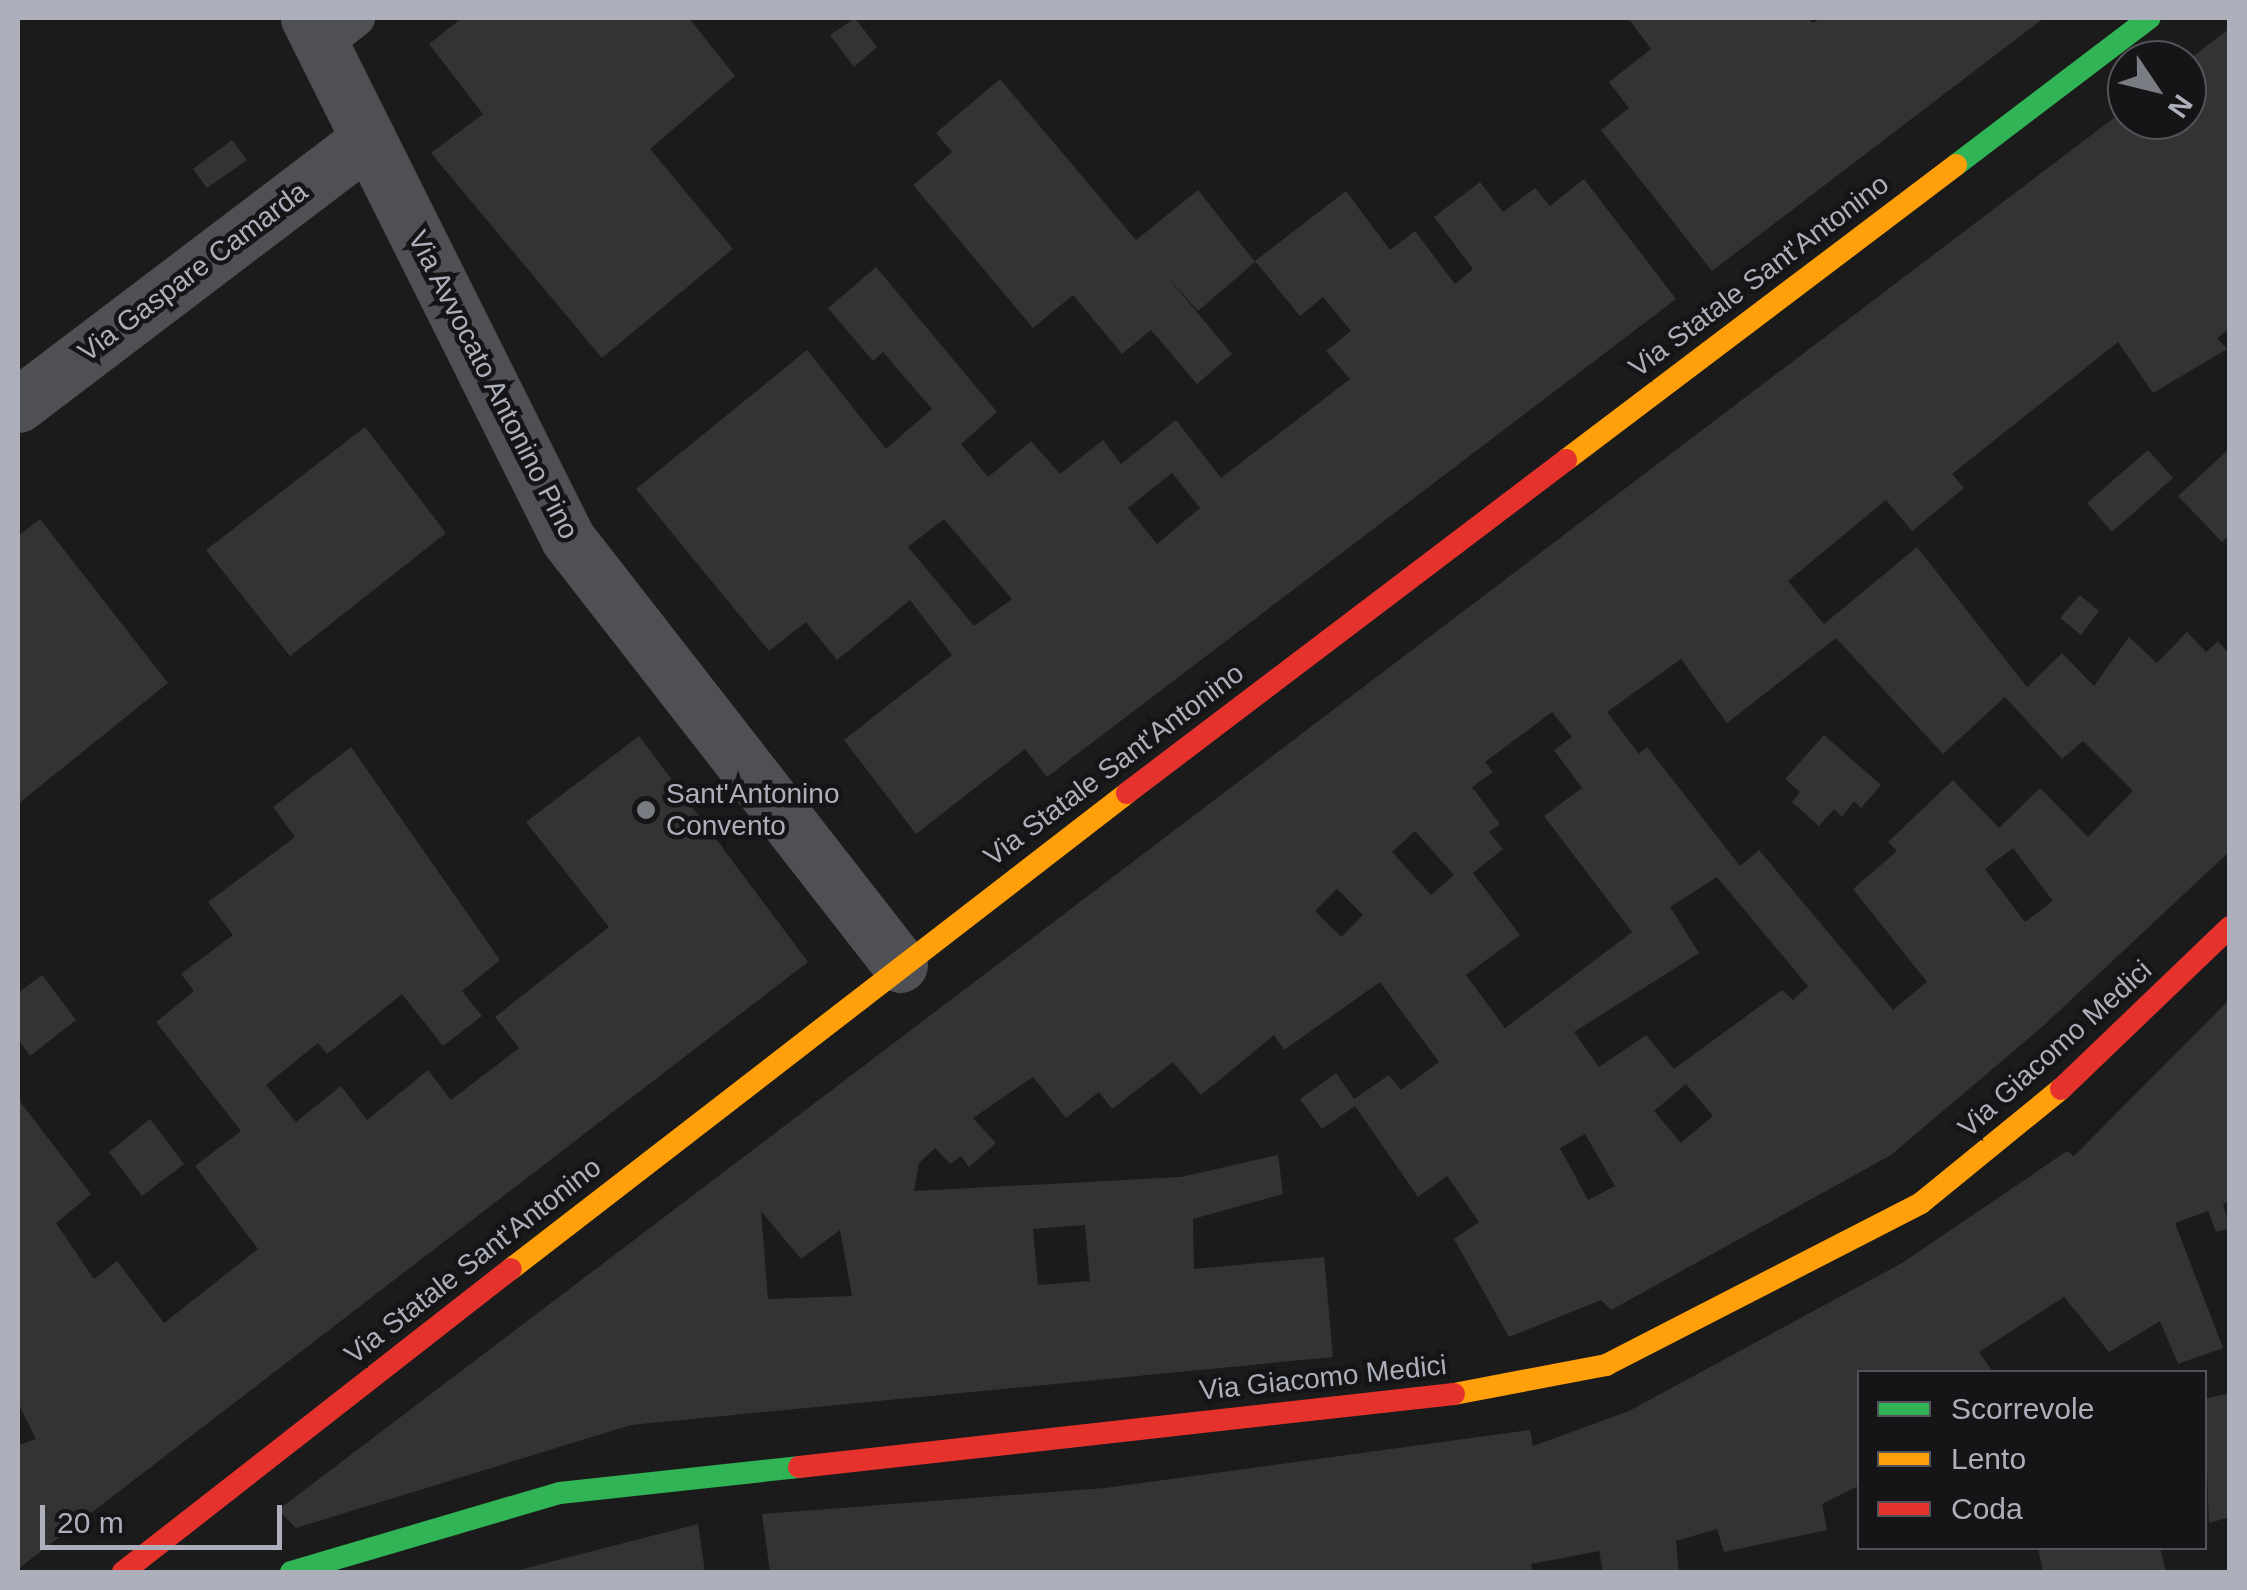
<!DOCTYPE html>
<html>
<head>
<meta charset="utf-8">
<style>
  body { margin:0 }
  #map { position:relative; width:2247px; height:1590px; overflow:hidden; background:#1b1b1b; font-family:Arial,sans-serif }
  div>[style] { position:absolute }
  .building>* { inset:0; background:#333334 }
  .lane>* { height:35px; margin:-17.5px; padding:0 17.5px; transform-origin:17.5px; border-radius:17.5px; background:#4f5054 }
  .street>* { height:55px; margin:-27.5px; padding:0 27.5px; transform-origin:27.5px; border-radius:27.5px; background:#4f5054 }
  .fast>* { height:22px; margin:-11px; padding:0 11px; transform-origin:11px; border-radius:11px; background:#30b455 }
  .slow>* { height:22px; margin:-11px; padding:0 11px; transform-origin:11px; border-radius:11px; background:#ff9f0a }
  .jam>* { height:22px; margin:-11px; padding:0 11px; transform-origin:11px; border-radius:11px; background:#e5322d }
  .dots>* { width:28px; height:28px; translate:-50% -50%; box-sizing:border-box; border:5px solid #151517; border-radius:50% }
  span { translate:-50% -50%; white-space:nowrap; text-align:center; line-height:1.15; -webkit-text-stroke:9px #151517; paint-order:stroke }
  .street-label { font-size:28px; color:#adb0bb }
  .poi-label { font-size:28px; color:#adb0bb }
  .left { translate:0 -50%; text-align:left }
  .frame { position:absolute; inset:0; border:20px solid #adb0bb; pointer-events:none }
  .legend { position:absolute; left:1857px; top:1370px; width:350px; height:180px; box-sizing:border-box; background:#151517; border:2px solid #525359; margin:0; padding:12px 18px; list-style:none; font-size:30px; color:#adb0bb }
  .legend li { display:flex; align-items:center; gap:20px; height:50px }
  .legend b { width:50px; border:2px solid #525359 }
  .north { position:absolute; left:2107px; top:40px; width:100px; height:100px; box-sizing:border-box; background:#151517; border:2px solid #525359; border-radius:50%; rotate:125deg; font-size:28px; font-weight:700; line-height:40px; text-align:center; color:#adb0bb }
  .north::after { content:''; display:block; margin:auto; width:35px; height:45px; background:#7a7c83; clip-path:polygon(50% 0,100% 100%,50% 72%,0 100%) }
  .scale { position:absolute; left:40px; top:1505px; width:242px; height:45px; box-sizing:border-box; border:5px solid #adb0bb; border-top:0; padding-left:12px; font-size:30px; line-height:35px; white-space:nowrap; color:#adb0bb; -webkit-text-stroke:8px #151517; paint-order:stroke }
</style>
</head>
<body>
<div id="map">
  <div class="building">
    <i style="clip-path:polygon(462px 18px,689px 18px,735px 76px,650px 149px,733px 249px,602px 358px,431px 153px,483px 114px,429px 44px)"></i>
    <i style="clip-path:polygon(855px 18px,877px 47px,854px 67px,830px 35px)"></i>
    <i style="clip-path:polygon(1628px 18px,1808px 18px,1813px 23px,1820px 18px,2044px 18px,1712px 271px,1601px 130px,1629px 108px,1609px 82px,1651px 49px)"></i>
    <i style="clip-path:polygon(evenodd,2230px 28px,2230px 328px,2217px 338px,2227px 349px,2153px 393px,2118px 342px,1952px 474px,1964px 488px,1912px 531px,1886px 500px,1788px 581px,1824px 624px,1917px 547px,2027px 687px,2062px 653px,2094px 686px,2129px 637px,2157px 663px,2187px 632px,2206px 652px,2218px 641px,2230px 655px,2230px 851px,2043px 1026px,1891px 1155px,1611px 1310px,1601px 1300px,1509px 1337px,1454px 1239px,1479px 1222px,1447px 1176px,1418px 1197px,1355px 1106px,1322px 1129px,1300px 1099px,1336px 1073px,1354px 1099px,1389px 1075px,1401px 1090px,1439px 1062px,1380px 982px,1284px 1050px,1274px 1035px,1201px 1095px,1173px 1062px,1112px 1109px,1099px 1092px,1066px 1118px,1033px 1077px,973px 1118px,996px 1143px,969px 1167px,961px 1156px,950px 1164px,935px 1148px,919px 1163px,914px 1191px,1181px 1177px,1278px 1155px,1283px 1194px,1193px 1219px,1194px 1269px,1324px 1257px,1333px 1357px,631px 1425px,296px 1528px,278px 1510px,2127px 108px,2127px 120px,2187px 120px,2187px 61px,2230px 28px,1836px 638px,1943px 754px,2005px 697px,2062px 759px,2083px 741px,2133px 791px,2088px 837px,2040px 788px,1999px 828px,1953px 780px,1888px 842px,1897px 851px,1853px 889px,1927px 982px,1893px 1010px,1759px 850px,1740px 866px,1647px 747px,1639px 754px,1607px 712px,1681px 659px,1727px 723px,1836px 638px,2230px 28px,1552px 712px,1572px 737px,1554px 750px,1582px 788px,1544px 816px,1632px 932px,1505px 1028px,1466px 975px,1520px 935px,1473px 873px,1503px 849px,1489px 832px,1500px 824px,1472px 787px,1493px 772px,1485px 762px,1552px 712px,2230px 28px,1415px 831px,1454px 875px,1431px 895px,1392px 852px,1415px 831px,2230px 28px,2013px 848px,2053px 901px,2025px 922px,1985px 869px,2013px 848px,2230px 28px,1717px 877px,1808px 986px,1793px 1000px,1782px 990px,1674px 1069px,1646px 1035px,1599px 1067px,1574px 1032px,1699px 953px,1670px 907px,1717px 877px,2230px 28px,1337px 889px,1363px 915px,1341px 937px,1315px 911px,1337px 889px,2230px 28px,1686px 1084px,1713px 1116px,1681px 1143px,1654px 1111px,1686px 1084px,2230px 28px,1585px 1134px,1615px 1186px,1588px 1200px,1560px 1148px,1585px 1134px,2230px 28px,761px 1211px,801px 1259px,840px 1230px,852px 1296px,768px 1299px,761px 1211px,2230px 28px,1085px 1225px,1090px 1281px,1038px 1285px,1033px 1229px,1085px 1225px)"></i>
    <i style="clip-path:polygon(1000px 79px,1136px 240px,1198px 190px,1255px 262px,1198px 311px,1164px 273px,1232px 354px,1197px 384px,1151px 330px,1122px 354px,1073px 295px,1033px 328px,913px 185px,952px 152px,936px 133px)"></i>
    <i style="clip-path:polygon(232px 140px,247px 160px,207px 188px,193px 169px)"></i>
    <i style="clip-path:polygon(evenodd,1584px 179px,1676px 299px,1047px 777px,1025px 749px,916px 834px,844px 740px,952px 655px,910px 600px,837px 660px,806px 622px,769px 651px,636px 489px,807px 350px,886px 449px,932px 409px,883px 352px,873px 361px,828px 308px,876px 267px,997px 412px,961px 444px,988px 477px,1031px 441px,1060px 474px,1103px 440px,1121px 464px,1176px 420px,1221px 478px,1350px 379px,1326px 351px,1351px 331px,1323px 297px,1300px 316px,1255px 261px,1346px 191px,1390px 250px,1415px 231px,1455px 284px,1473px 269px,1434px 217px,1480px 182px,1503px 212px,1535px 188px,1550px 206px,1584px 179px,1172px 473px,1200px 508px,1157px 544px,1128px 508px,1172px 473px,1584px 179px,944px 519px,1012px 599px,974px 626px,908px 547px,944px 519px)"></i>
    <i style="clip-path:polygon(365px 427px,446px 533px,290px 656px,206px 550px)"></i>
    <i style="clip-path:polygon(2230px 448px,2230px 535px,2222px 542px,2178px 496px)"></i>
    <i style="clip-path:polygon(2148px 450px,2173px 478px,2112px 532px,2087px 503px)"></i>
    <i style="clip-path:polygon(40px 519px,168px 683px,18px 804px,18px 536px)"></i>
    <i style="clip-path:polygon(2080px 595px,2099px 611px,2081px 635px,2060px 618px)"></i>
    <i style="clip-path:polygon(1824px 735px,1881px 785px,1861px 808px,1854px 801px,1842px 817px,1834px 809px,1819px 826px,1792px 802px,1800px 792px,1785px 779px)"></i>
    <i style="clip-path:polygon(639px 736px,808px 962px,18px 1569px,18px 1445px,36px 1439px,18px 1403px,18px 1099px,91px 1194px,56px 1223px,94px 1279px,117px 1261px,164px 1323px,258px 1249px,195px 1166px,241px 1131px,156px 1022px,194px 991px,181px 974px,233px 935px,208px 902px,295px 837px,273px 807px,351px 747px,500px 960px,462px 991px,482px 1016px,443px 1046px,402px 994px,327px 1054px,318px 1043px,266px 1085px,296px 1122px,341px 1086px,367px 1120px,428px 1070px,451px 1100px,519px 1048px,495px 1017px,609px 927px,526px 822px)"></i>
    <i style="clip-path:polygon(42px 975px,76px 1020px,30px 1056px,18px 1039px,18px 993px)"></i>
    <i style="clip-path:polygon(2230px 999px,2230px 1201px,2223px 1204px,2230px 1228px,2216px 1232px,2208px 1211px,2175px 1223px,2223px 1348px,2178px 1364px,2160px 1321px,2109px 1352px,2064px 1297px,1979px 1352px,1993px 1372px,1860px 1372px,1860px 1485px,1822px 1504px,1827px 1530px,1724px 1552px,1717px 1529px,1676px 1541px,1679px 1572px,1603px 1572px,1599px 1551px,1531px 1564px,1533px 1572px,770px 1572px,762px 1514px,1105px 1488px,1530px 1430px,1533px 1446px,1629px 1411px,1902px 1263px,2067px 1151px,2074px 1156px)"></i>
    <i style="clip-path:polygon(150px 1119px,184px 1164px,142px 1196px,109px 1152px)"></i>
    <i style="clip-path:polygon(2230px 1393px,2230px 1517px,2209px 1523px,2204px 1399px)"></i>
    <i style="clip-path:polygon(698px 1524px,705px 1572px,515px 1572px,515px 1571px)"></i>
    <i style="clip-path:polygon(2038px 1548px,2160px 1548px,2166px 1572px,2043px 1572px)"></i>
  </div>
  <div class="lane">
    <i style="left:322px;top:46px;width:45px;rotate:-38.7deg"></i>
  </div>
  <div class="street">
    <i style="left:308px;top:18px;width:582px;rotate:63.48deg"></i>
    <i style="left:568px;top:539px;width:540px;rotate:52.07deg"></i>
    <i style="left:18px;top:405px;width:440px;rotate:-37.2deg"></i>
  </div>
  <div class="fast">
    <i style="left:1956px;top:165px;width:243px;rotate:-37.2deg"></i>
    <i style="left:291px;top:1572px;width:280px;rotate:-16.4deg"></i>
    <i style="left:560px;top:1493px;width:240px;rotate:-6.2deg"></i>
  </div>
  <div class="slow">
    <i style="left:1566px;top:460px;width:489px;rotate:-37.1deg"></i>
    <i style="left:511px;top:1269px;width:778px;rotate:-37.69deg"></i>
    <i style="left:1454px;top:1394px;width:155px;rotate:-10.8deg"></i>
    <i style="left:1606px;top:1365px;width:354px;rotate:-27.2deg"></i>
    <i style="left:1921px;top:1203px;width:181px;rotate:-39.2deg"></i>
  </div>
  <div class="jam">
    <i style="left:1127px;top:793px;width:551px;rotate:-37.18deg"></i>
    <i style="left:2061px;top:1089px;width:234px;rotate:-43.8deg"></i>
    <i style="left:799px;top:1467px;width:659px;rotate:-6.36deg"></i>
    <i style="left:123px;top:1572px;width:492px;rotate:-38deg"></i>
  </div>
  <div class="dots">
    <i style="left:646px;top:810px;background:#7a7c83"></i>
  </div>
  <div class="street-label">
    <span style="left:193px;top:272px;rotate:-37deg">Via Gaspare Camarda</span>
    <span style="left:1759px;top:276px;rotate:-37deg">Via Statale Sant'Antonino</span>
    <span style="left:493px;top:385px;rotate:63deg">Via Avvocato Antonino Pino</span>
    <span style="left:1114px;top:765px;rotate:-37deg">Via Statale Sant'Antonino</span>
    <span style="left:2055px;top:1049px;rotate:-42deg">Via Giacomo Medici</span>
    <span style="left:473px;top:1261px;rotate:-38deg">Via Statale Sant'Antonino</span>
    <span style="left:1323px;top:1378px;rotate:-6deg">Via Giacomo Medici</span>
  </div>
  <div class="poi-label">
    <span class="left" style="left:666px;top:810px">Sant'Antonino<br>Convento</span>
  </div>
  <div class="frame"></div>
  <ul class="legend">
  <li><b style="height:12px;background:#30b455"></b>Scorrevole</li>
  <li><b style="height:12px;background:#ff9f0a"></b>Lento</li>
  <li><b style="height:12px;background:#e5322d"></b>Coda</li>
  </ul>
  <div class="north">N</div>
  <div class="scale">20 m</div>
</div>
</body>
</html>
